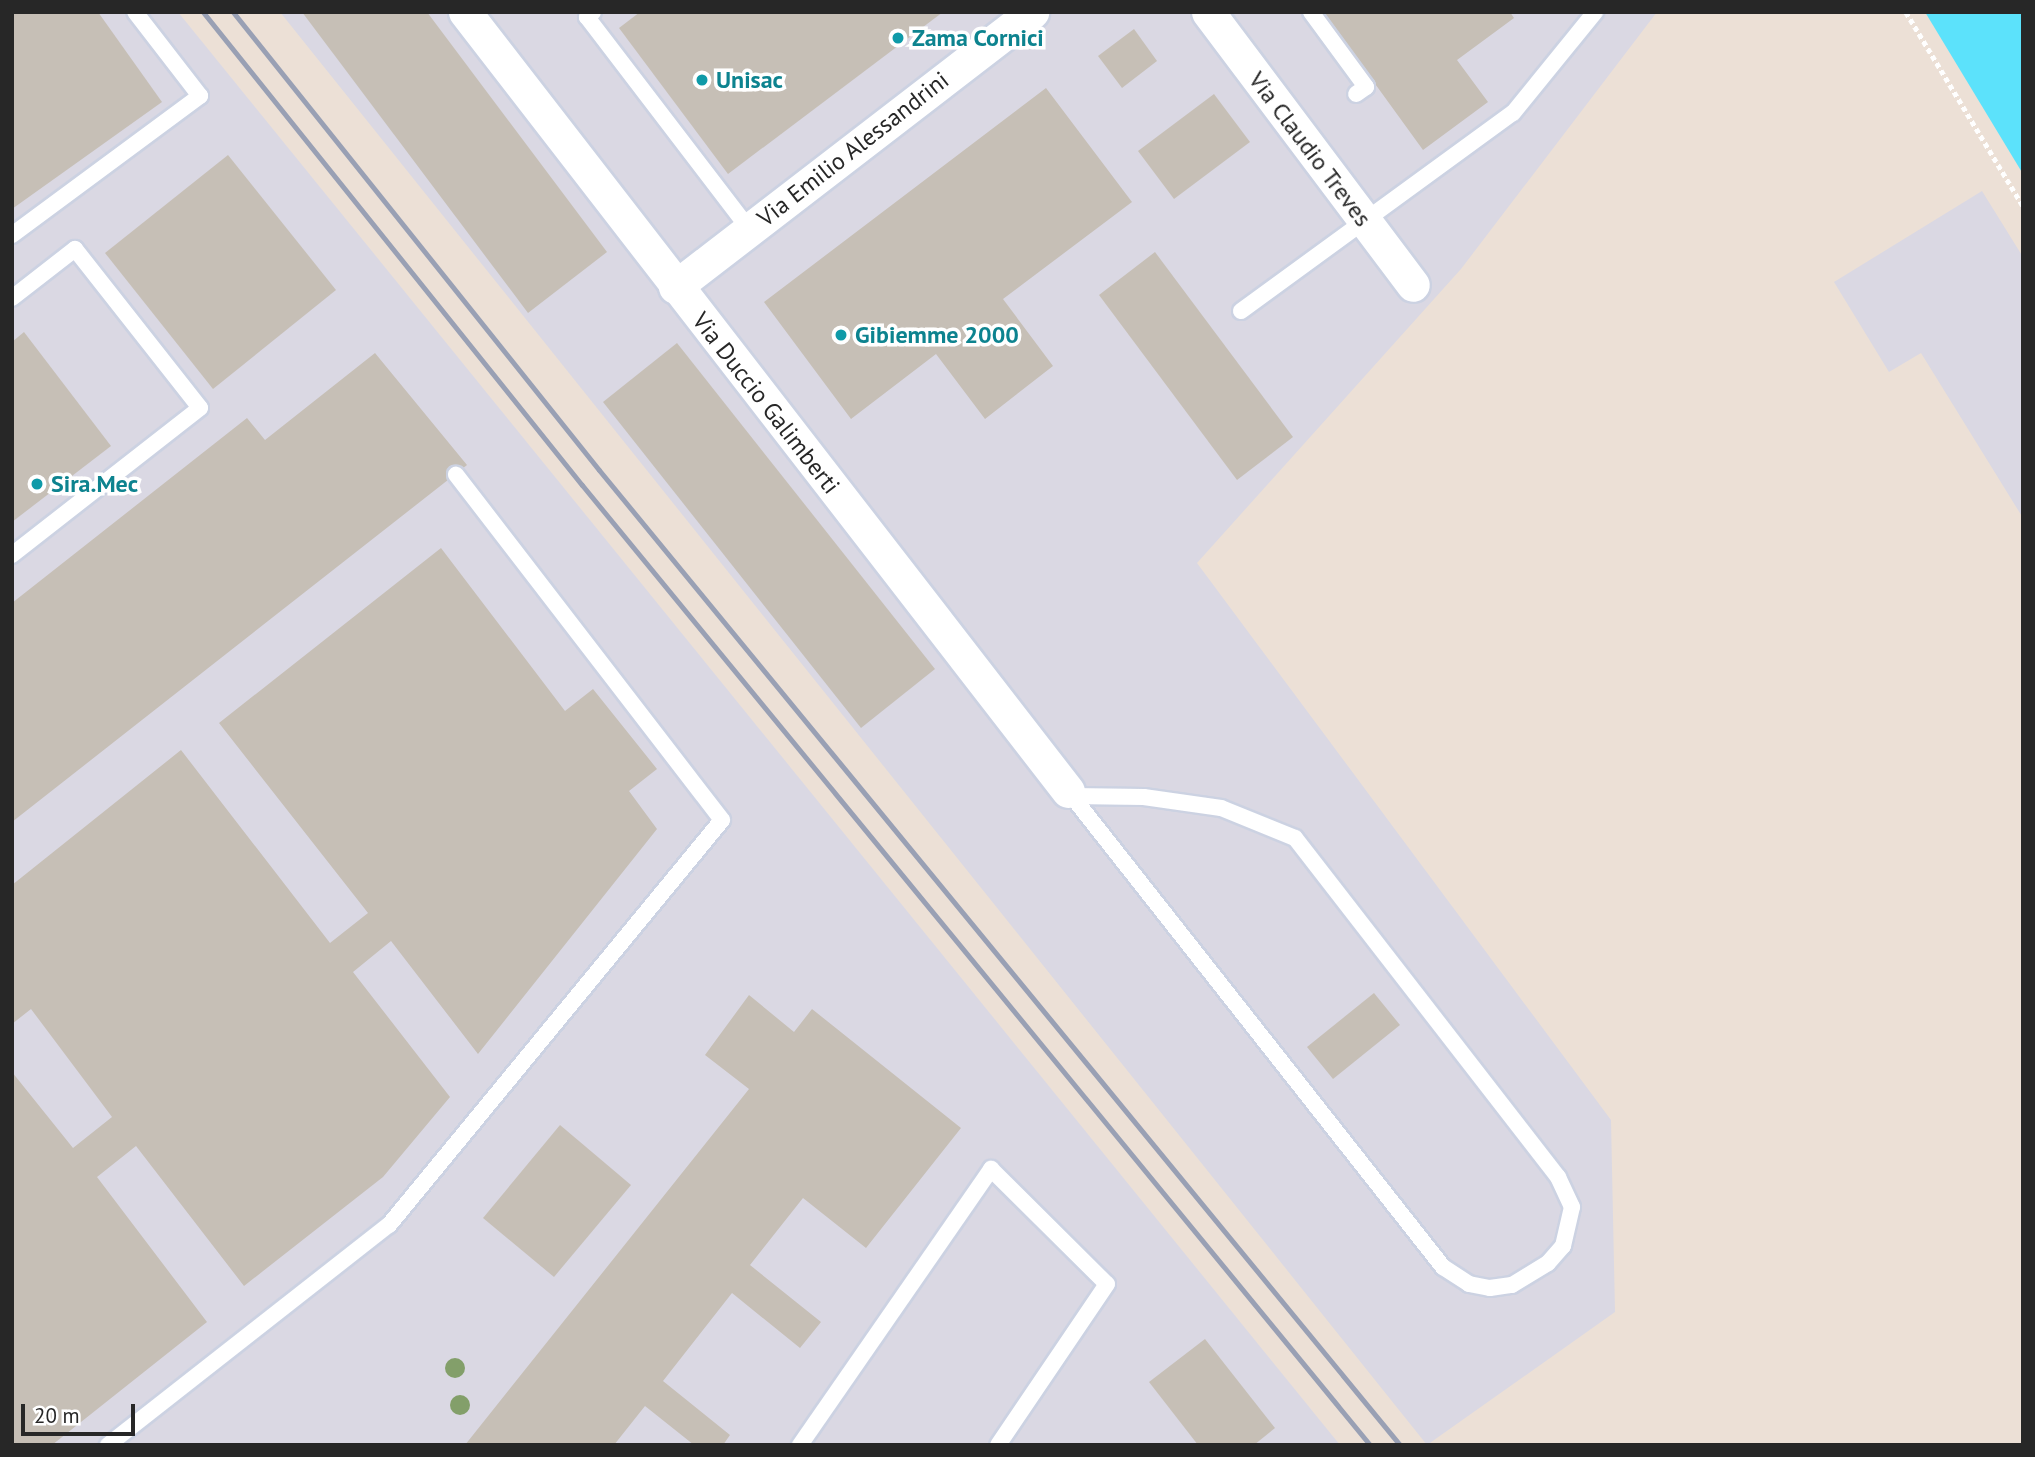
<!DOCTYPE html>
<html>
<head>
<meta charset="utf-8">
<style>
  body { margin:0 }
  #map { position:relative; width:2035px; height:1457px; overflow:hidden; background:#ece0d6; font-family:"PT Sans",sans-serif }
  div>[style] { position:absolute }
  .industrial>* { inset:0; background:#dad8e3 }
  .water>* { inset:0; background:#5ce2fb }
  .building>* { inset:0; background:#c6bfb6 }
  .path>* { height:4.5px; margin-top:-2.25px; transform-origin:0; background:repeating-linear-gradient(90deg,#fff 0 5px,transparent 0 8.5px) }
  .roads { filter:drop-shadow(2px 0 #ccd2e2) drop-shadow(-2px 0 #ccd2e2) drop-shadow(0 2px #ccd2e2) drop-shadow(0 -2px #ccd2e2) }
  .lane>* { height:16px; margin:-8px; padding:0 8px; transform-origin:8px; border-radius:8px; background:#fff }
  .street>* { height:33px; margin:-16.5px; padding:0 16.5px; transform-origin:16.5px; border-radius:16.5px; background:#fff }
  .rail>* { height:5px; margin:-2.5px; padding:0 2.5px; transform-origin:2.5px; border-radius:2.5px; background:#99a0b4 }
  .trees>* { width:20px; height:20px; margin:-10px; border-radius:50%; background:#839f6a }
  .dots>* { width:19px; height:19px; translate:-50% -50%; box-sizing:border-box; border:4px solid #fff; border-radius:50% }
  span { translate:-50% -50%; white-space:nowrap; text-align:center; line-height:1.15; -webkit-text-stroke:7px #fff; paint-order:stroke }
  .culture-label { font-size:24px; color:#0d838f; font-weight:700 }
  .left { translate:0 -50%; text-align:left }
  .street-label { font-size:24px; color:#272727 }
  .frame { position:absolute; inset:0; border:14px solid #272727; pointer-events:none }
  .scale { position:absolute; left:21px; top:1404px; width:114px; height:32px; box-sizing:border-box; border:4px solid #272727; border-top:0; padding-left:9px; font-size:21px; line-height:24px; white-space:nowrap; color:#272727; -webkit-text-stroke:5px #fff; paint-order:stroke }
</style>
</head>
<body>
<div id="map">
  <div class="industrial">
    <i style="clip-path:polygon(12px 12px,178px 12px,1340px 1445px,12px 1445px)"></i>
    <i style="clip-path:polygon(280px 12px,1657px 12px,1461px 269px,1197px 563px,1611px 1120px,1615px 1312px,1427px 1445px)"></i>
    <i style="clip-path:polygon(1982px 191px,2023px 257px,2023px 518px,1921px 353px,1889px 372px,1834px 282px)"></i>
  </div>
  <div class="water">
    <i style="clip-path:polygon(1925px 12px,2023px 12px,2023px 174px)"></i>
  </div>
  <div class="building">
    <i style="clip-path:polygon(12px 12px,98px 12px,162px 102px,12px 209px)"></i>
    <i style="clip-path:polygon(302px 12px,427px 12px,607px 252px,528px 313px)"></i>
    <i style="clip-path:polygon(640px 12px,943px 12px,728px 174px,619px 28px)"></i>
    <i style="clip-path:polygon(1323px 12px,1510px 12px,1514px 18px,1457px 60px,1488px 102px,1423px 150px)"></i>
    <i style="clip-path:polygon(1134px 29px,1157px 61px,1122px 88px,1098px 56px)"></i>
    <i style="clip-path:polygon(1046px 88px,1132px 202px,1003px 299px,1053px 366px,985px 419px,936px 354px,851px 419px,764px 302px)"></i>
    <i style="clip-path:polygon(1214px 94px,1250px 142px,1174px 199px,1138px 151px)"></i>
    <i style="clip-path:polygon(228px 155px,336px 290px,213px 389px,105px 253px)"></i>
    <i style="clip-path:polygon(1155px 252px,1293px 437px,1237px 480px,1099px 295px)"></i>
    <i style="clip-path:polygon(24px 332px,111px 446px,12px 522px,12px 342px)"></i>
    <i style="clip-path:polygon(677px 343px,935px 669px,861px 728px,603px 402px)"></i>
    <i style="clip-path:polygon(375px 353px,467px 465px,12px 822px,12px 603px,247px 418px,265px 440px)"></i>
    <i style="clip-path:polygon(441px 548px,565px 711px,593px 689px,657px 769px,629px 791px,657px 829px,478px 1054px,391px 941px,353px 972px,450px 1097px,383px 1177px,244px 1286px,136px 1146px,97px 1177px,207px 1322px,52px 1445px,12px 1445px,12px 1072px,73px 1148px,112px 1117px,31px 1009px,12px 1024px,12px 885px,181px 750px,330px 943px,368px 913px,219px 723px)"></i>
    <i style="clip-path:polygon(1374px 993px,1400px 1025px,1333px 1079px,1307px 1047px)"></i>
    <i style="clip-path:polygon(749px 995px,794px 1032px,812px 1009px,961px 1128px,866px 1248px,803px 1198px,750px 1265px,821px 1322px,800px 1348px,732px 1293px,663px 1381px,730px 1435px,723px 1445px,694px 1445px,645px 1406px,614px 1445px,465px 1445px,749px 1089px,705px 1055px)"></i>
    <i style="clip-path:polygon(560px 1125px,631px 1185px,554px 1277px,483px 1218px)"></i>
    <i style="clip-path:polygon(1205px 1339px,1275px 1428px,1254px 1445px,1198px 1445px,1149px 1382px)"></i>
  </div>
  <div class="path">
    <i style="left:1906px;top:12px;width:227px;rotate:58.9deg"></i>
  </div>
  <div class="roads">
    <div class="lane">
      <i style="left:593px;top:12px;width:8px;rotate:140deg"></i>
      <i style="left:587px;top:17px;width:267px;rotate:52.6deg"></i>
      <i style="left:1311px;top:12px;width:93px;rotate:53.7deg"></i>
      <i style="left:1366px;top:87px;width:12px;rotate:145deg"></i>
      <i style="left:12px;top:235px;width:234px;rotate:-36.5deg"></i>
      <i style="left:200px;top:96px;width:106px;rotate:-127.7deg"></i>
      <i style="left:12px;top:298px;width:80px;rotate:-37.9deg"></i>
      <i style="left:75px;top:249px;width:202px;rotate:51.8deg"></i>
      <i style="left:200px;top:408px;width:239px;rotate:142deg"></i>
      <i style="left:1241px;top:311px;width:336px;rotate:-36.1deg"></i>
      <i style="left:1513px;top:113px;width:130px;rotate:-50.9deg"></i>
      <i style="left:1068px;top:791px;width:606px;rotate:51.77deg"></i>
      <i style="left:1443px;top:1267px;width:31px;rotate:33deg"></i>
      <i style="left:1469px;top:1284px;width:21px;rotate:11deg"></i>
      <i style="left:1490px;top:1288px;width:22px;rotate:-8deg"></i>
      <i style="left:1512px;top:1285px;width:42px;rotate:-31.4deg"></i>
      <i style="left:1548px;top:1263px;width:23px;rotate:-49deg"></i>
      <i style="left:1563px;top:1246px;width:40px;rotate:-77deg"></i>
      <i style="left:1572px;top:1207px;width:33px;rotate:-115deg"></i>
      <i style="left:1558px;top:1177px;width:429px;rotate:-127.8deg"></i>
      <i style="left:1295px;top:838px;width:80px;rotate:-157.9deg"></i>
      <i style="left:1221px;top:808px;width:78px;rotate:-171.9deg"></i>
      <i style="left:1144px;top:797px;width:72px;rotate:-179.2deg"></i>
      <i style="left:108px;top:1445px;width:357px;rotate:-38.1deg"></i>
      <i style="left:389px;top:1225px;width:524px;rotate:-50.57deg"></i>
      <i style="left:722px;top:820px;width:436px;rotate:-127.6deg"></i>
      <i style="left:800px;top:1445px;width:336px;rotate:-55.3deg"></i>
      <i style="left:991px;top:1169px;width:163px;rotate:44.8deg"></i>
      <i style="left:1107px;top:1284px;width:194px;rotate:124.1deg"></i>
    </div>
    <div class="street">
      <i style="left:465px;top:12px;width:985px;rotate:52.26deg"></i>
      <i style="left:1208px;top:12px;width:341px;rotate:53.1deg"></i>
      <i style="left:675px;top:287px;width:451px;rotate:-37.6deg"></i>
    </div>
  </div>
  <div class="rail">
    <i style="left:203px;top:12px;width:606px;rotate:51.3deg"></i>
    <i style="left:582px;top:485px;width:1242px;rotate:50.62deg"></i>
    <i style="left:233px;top:12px;width:586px;rotate:51.37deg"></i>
    <i style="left:599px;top:470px;width:1262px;rotate:50.6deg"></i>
  </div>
  <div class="trees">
    <i style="left:455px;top:1368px"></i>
    <i style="left:460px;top:1405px"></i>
  </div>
  <div class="dots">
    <i style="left:898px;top:38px;background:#0f9aa8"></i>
    <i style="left:702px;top:80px;background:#0f9aa8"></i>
    <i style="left:841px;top:335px;background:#0f9aa8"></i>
    <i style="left:37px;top:484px;background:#0f9aa8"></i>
  </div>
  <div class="culture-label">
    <span class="left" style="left:912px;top:38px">Zama Cornici</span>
    <span class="left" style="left:716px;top:80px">Unisac</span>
    <span class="left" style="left:855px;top:335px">Gibiemme 2000</span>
    <span class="left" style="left:51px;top:484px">Sira.Mec</span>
  </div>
  <div class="street-label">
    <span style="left:853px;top:149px;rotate:-38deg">Via Emilio Alessandrini</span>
    <span style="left:1310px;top:149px;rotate:53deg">Via Claudio Treves</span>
    <span style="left:766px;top:403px;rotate:52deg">Via Duccio Galimberti</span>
  </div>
  <div class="frame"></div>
  <div class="scale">20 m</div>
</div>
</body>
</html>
